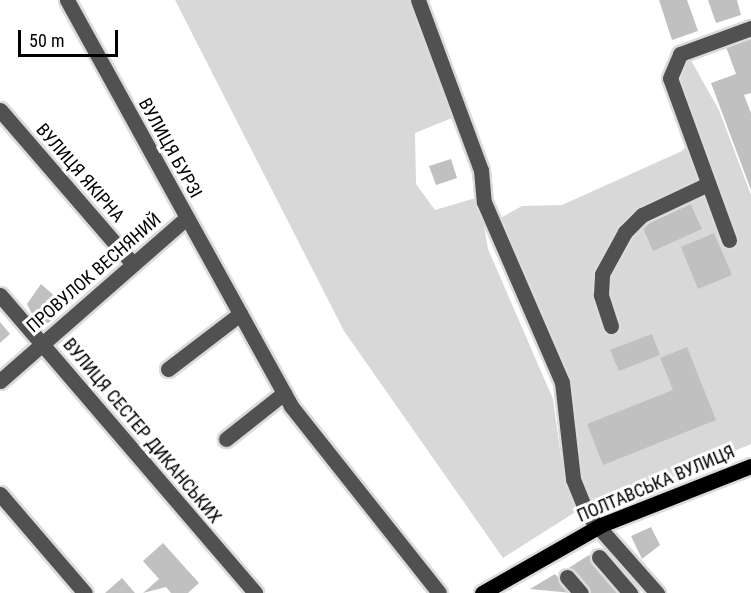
<!DOCTYPE html>
<html>
<head>
<meta charset="utf-8">
<style>
  body { margin:0 }
  #map { position:relative; width:751px; height:593px; overflow:hidden; background:#fff; font-family:"Roboto Condensed",sans-serif }
  div>[style] { position:absolute }
  .green>* { inset:0; background:#d8d8d8 }
  .building>* { inset:0; background:#c0c0c0 }
  .roads { filter:drop-shadow(2px 0 #dbdbdb) drop-shadow(-2px 0 #dbdbdb) drop-shadow(0 2px #dbdbdb) drop-shadow(0 -2px #dbdbdb) }
  .minor>* { height:15px; margin:-7.5px; padding:0 7.5px; transform-origin:7.5px; border-radius:7.5px; background:#515151 }
  .major>* { height:15px; margin:-7.5px; padding:0 7.5px; transform-origin:7.5px; border-radius:7.5px; background:#000 }
  span { translate:-50% -50%; white-space:nowrap; text-align:center; line-height:1.15; -webkit-text-stroke:6px #fff; paint-order:stroke }
  .street-label { font-size:18px; color:#000 }
  .scale { position:absolute; left:18px; top:30px; width:100px; height:27px; box-sizing:border-box; border:3px solid #000; border-top:0; padding-left:8px; font-size:18px; line-height:21px; white-space:nowrap; color:#000; -webkit-text-stroke:4px #fff; paint-order:stroke }
</style>
</head>
<body>
<div id="map">
  <div class="green">
    <i style="clip-path:polygon(175px 0,410px 0,452px 118px,415px 133px,416px 184px,435px 210px,479px 197px,488px 249px,553px 399px,561px 457px,577px 511px,503px 558px,344px 331px)"></i>
    <i style="clip-path:polygon(688px 55px,719px 110px,751px 195px,751px 444px,599px 509px,576px 473px,574px 433px,497px 220px,522px 206px,562px 205px,682px 151px,690px 142px,676px 79px,681px 58px)"></i>
  </div>
  <div class="building">
    <i style="clip-path:polygon(659px 0,687px 0,698px 31px,672px 40px)"></i>
    <i style="clip-path:polygon(708px 0,737px 0,741px 15px,716px 23px)"></i>
    <i style="clip-path:polygon(751px 38px,751px 93px,744px 95px,751px 113px,751px 190px,711px 83px,736px 74px,726px 47px)"></i>
    <i style="clip-path:polygon(451px 159px,457px 178px,436px 185px,429px 166px)"></i>
    <i style="clip-path:polygon(690px 203px,702px 229px,653px 251px,641px 224px)"></i>
    <i style="clip-path:polygon(714px 233px,732px 275px,698px 289px,681px 247px)"></i>
    <i style="clip-path:polygon(41px 284px,67px 307px,40px 330px,27px 304px)"></i>
    <i style="clip-path:polygon(0 322px,10px 334px,0 343px)"></i>
    <i style="clip-path:polygon(652px 334px,660px 355px,619px 371px,610px 350px)"></i>
    <i style="clip-path:polygon(687px 347px,716px 420px,603px 465px,587px 424px,673px 390px,660px 358px)"></i>
    <i style="clip-path:polygon(651px 527px,660px 545px,642px 559px,631px 536px)"></i>
    <i style="clip-path:polygon(163px 543px,199px 583px,188px 593px,171px 593px,166px 587px,143px 593px,159px 579px,143px 561px)"></i>
    <i style="clip-path:polygon(611px 553px,633px 577px,627px 583px,604px 559px)"></i>
    <i style="clip-path:polygon(589px 555px,621px 593px,588px 593px,567px 569px)"></i>
    <i style="clip-path:polygon(555px 574px,572px 593px,530px 589px)"></i>
    <i style="clip-path:polygon(122px 578px,135px 593px,105px 593px)"></i>
  </div>
  <div class="roads">
    <div class="minor">
      <i style="left:67px;top:0;width:464px;rotate:61.1deg"></i>
      <i style="left:291px;top:406px;width:238px;rotate:51.6deg"></i>
      <i style="left:418px;top:0;width:181px;rotate:69.7deg"></i>
      <i style="left:481px;top:170px;width:32px;rotate:85deg"></i>
      <i style="left:484px;top:202px;width:196px;rotate:66.6deg"></i>
      <i style="left:562px;top:382px;width:98px;rotate:83.5deg"></i>
      <i style="left:573px;top:479px;width:38px;rotate:68deg"></i>
      <i style="left:587px;top:514px;width:106px;rotate:48.5deg"></i>
      <i style="left:0;top:110px;width:201px;rotate:49.2deg"></i>
      <i style="left:729px;top:240px;width:172px;rotate:-110deg"></i>
      <i style="left:670px;top:78px;width:26px;rotate:-67deg"></i>
      <i style="left:680px;top:54px;width:76px;rotate:-20.1deg"></i>
      <i style="left:0;top:295px;width:392px;rotate:49.4deg"></i>
      <i style="left:611px;top:326px;width:33px;rotate:-108deg"></i>
      <i style="left:601px;top:295px;width:21px;rotate:-87deg"></i>
      <i style="left:602px;top:274px;width:48px;rotate:-61.3deg"></i>
      <i style="left:625px;top:232px;width:24px;rotate:-45deg"></i>
      <i style="left:642px;top:215px;width:73px;rotate:-25.2deg"></i>
      <i style="left:168px;top:369px;width:91px;rotate:-37.4deg"></i>
      <i style="left:0;top:381px;width:247px;rotate:-41.2deg"></i>
      <i style="left:226px;top:439px;width:74px;rotate:-38.4deg"></i>
      <i style="left:0;top:494px;width:130px;rotate:49.4deg"></i>
      <i style="left:599px;top:557px;width:48px;rotate:49.3deg"></i>
      <i style="left:567px;top:577px;width:21px;rotate:49deg"></i>
    </div>
    <div class="major">
      <i style="left:482px;top:593px;width:137px;rotate:-29.7deg"></i>
      <i style="left:601px;top:525px;width:161px;rotate:-21.5deg"></i>
    </div>
  </div>
  <div class="street-label">
    <span style="left:170px;top:148px;rotate:61deg">ВУЛИЦЯ БУРЗІ</span>
    <span style="left:80px;top:173px;rotate:49deg">ВУЛИЦЯ ЯКІРНА</span>
    <span style="left:94px;top:273px;rotate:-41deg">ПРОВУЛОК ВЕСНЯНИЙ</span>
    <span style="left:142px;top:431px;rotate:50deg">ВУЛИЦЯ СЕСТЕР ДИКАНСЬКИХ</span>
    <span style="left:656px;top:484px;rotate:-23deg">ПОЛТАВСЬКА ВУЛИЦЯ</span>
  </div>
  <div class="scale">50 m</div>
</div>
</body>
</html>
